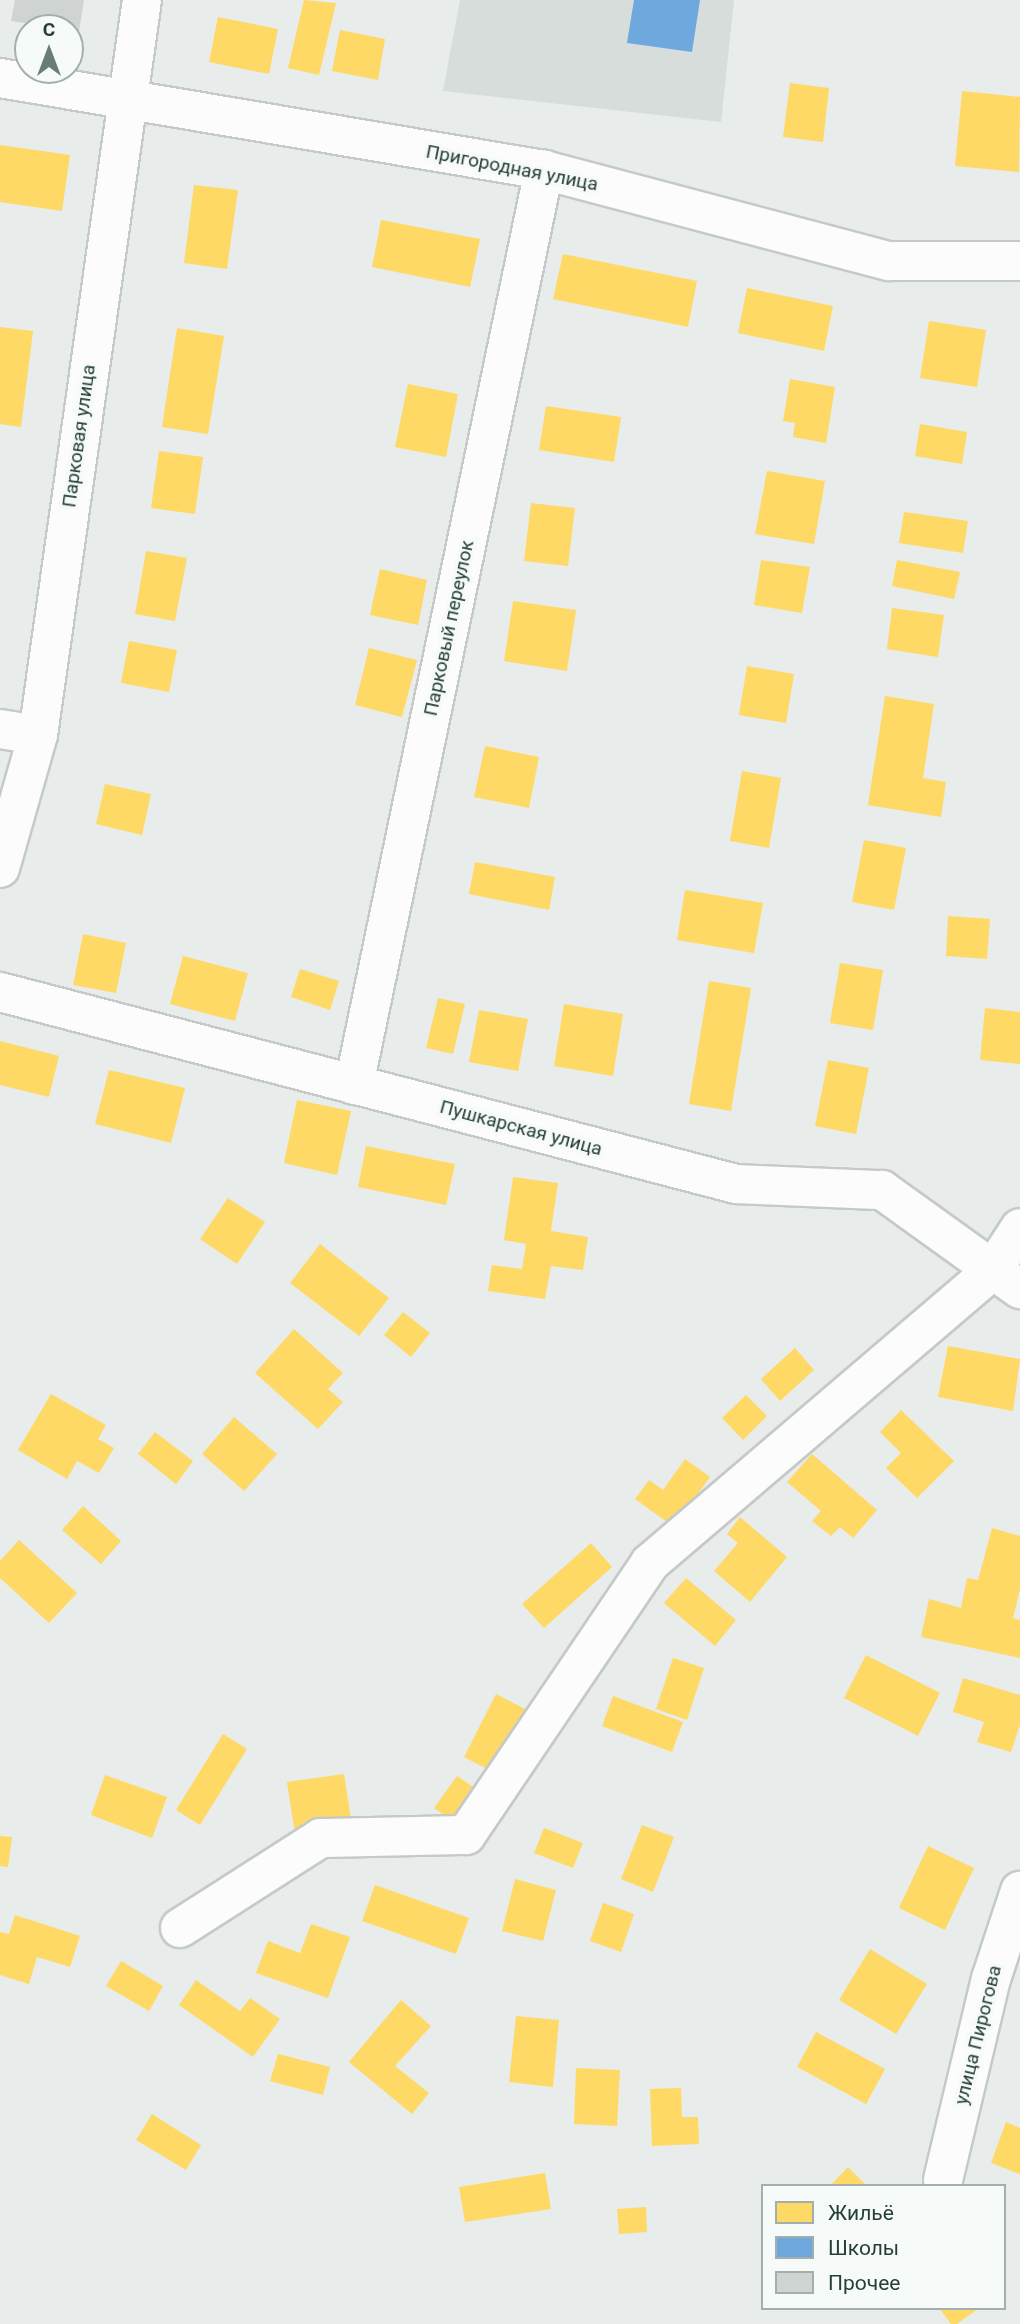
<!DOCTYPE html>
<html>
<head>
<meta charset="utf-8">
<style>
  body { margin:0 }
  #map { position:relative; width:1020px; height:2324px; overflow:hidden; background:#e8ecea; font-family:Roboto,sans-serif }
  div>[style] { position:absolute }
  .built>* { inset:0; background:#d6ddda }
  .homes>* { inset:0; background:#ffd966 }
  .schools>* { inset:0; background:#6fa8dc }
  .building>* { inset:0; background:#cfd3d2 }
  .roads { filter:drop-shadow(2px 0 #c5c9c7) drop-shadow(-2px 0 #c5c9c7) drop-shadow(0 2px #c5c9c7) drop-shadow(0 -2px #c5c9c7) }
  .minor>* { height:38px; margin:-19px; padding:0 19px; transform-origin:19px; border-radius:19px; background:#fcfcfc }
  span { translate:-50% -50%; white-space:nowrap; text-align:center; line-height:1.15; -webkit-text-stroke:7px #f6faf8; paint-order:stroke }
  .street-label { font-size:19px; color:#263f39 }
  .legend { position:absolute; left:761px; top:2184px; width:245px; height:126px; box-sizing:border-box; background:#f6faf8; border:2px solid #a3afac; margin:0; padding:9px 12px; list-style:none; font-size:21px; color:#263f39 }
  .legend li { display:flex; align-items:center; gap:14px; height:35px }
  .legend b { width:35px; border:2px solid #a3afac }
  .north { position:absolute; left:14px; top:14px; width:70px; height:70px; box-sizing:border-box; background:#f6faf8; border:2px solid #a3afac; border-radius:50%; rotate:0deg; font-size:19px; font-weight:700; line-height:28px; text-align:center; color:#263f39 }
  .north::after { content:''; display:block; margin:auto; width:24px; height:32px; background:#6a7c77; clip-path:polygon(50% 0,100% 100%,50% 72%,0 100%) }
</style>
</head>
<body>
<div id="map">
  <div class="built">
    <i style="clip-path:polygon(460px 0,734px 0,721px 122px,443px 91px)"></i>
  </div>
  <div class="homes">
    <i style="clip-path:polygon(304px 0,336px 3px,319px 75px,288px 68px)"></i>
    <i style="clip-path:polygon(218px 17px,278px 29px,269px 74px,209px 62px)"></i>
    <i style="clip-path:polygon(340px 30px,385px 39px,378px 80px,332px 71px)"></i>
    <i style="clip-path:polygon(790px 83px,829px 88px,823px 142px,783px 137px)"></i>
    <i style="clip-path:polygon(962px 91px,1020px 97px,1019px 172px,955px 166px)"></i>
    <i style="clip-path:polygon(0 145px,70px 155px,62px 211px,0 202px)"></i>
    <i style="clip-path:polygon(194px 185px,238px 190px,227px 269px,184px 263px)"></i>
    <i style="clip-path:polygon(381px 220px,480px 239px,470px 287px,372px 267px)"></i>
    <i style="clip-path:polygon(563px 254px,697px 281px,688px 327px,553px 299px)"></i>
    <i style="clip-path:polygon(747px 288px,833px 306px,824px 351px,738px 333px)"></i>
    <i style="clip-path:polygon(929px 321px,986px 330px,977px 387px,920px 378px)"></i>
    <i style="clip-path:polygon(0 327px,33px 331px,21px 427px,0 424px)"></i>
    <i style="clip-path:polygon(177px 328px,224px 336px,208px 434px,162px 427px)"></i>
    <i style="clip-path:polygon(790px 379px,835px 387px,826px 443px,793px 437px,795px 423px,783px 421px)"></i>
    <i style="clip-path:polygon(408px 384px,458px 394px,446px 457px,395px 447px)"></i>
    <i style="clip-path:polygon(546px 406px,621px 417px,614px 462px,539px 450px)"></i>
    <i style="clip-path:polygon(920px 424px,967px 432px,962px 464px,915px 456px)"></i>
    <i style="clip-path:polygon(159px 451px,203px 457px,195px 514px,151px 508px)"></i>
    <i style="clip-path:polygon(767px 471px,825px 481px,814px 544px,755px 534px)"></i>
    <i style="clip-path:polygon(531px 503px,575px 508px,568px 566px,524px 561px)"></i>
    <i style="clip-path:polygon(904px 512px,968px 521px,963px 553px,899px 543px)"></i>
    <i style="clip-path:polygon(146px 551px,187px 558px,175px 621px,135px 614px)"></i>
    <i style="clip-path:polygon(761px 560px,810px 567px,802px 613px,754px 605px)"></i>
    <i style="clip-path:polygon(897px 560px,960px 572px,954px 599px,892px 586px)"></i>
    <i style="clip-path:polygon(380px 569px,427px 580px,418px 625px,370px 615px)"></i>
    <i style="clip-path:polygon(513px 601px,576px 610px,567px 671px,504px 661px)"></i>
    <i style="clip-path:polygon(892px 608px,944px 615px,938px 657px,887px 649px)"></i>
    <i style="clip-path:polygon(129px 641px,177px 650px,169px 692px,121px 683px)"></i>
    <i style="clip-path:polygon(369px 648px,417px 660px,402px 717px,355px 705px)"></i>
    <i style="clip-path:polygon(747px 666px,794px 674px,786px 723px,739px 715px)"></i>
    <i style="clip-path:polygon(885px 696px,934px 704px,923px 778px,946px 782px,941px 817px,868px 805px)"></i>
    <i style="clip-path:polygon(485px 746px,539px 757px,529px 808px,474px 797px)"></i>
    <i style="clip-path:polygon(742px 771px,781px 778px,769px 848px,730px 841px)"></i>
    <i style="clip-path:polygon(105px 784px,151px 794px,142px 835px,96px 824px)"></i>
    <i style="clip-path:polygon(864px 840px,906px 848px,894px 910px,852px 902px)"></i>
    <i style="clip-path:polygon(475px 862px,555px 877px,549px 910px,469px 894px)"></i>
    <i style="clip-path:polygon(685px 890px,763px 903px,754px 953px,677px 940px)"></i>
    <i style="clip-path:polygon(948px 916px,990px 919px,987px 959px,946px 956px)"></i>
    <i style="clip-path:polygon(83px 934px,126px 943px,116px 993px,73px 985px)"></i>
    <i style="clip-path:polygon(183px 956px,248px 973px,235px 1021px,170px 1004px)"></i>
    <i style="clip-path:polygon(840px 963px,883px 970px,873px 1030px,830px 1023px)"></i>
    <i style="clip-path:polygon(300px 969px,339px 981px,330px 1010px,291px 997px)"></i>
    <i style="clip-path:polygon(709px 981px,751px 988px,731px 1111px,689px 1104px)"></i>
    <i style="clip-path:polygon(438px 998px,465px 1004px,453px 1054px,426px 1048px)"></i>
    <i style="clip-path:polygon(564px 1004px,623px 1014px,613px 1076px,554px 1066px)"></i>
    <i style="clip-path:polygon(985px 1008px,1020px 1012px,1020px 1064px,980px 1060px)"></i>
    <i style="clip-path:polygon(479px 1010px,528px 1019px,518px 1071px,469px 1062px)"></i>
    <i style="clip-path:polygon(0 1041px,59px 1056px,49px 1097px,0 1085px)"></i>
    <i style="clip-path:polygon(828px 1060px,869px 1068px,856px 1134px,815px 1126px)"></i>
    <i style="clip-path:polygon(109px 1070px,185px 1088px,171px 1143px,95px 1124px)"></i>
    <i style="clip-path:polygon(297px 1100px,351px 1111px,337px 1175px,284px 1163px)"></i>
    <i style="clip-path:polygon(366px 1146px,455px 1164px,446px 1205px,358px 1187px)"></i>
    <i style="clip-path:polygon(513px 1177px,558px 1183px,551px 1231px,588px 1237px,583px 1270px,551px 1266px,545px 1299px,488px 1291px,492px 1265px,522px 1269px,526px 1244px,504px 1240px)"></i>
    <i style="clip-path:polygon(228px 1198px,265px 1222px,237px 1264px,200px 1239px)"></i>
    <i style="clip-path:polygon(320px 1244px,389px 1298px,359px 1336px,290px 1283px)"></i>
    <i style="clip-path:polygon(403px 1312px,430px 1333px,411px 1357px,384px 1335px)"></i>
    <i style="clip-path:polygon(294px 1329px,343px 1373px,328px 1389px,343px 1402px,318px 1429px,255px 1373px)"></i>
    <i style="clip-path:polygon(948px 1346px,1020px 1359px,1013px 1411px,938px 1397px)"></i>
    <i style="clip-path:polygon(795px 1348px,814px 1370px,780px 1401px,761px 1379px)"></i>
    <i style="clip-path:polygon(51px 1394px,106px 1425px,98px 1439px,114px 1448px,99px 1473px,77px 1461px,67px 1479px,18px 1450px)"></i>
    <i style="clip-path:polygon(746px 1395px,767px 1416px,743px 1440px,722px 1418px)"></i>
    <i style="clip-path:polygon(901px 1410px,954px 1461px,917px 1498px,886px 1468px,901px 1453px,880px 1432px)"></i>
    <i style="clip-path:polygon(234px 1417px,277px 1454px,244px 1491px,202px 1454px)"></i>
    <i style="clip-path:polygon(155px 1432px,193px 1461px,176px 1484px,138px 1454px)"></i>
    <i style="clip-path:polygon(812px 1454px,877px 1510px,853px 1538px,840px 1527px,831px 1536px,812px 1521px,821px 1511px,787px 1482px)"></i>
    <i style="clip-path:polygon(685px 1459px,710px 1477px,674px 1527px,635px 1499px,649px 1480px,663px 1490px)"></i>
    <i style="clip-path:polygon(83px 1506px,121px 1541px,101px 1564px,62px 1530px)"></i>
    <i style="clip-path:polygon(740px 1517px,787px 1557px,750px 1602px,714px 1571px,738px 1543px,727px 1534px)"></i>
    <i style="clip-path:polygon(992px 1528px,1020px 1536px,1020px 1589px,1013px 1618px,1020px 1620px,1020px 1658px,921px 1637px,929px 1599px,961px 1608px,967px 1578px,978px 1580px)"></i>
    <i style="clip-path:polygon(19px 1540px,77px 1593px,49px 1623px,0 1578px,0 1561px)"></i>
    <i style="clip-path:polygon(591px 1543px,612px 1567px,544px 1628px,522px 1604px)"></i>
    <i style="clip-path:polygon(686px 1578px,736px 1620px,715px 1646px,664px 1603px)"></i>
    <i style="clip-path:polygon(866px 1655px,940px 1693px,918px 1736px,844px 1698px)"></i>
    <i style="clip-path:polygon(673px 1658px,704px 1668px,687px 1720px,656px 1709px)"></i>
    <i style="clip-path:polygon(963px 1678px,1020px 1695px,1020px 1724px,1011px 1752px,977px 1742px,984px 1722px,953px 1712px)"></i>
    <i style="clip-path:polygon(496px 1694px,529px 1711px,497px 1774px,464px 1757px)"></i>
    <i style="clip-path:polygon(613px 1696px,683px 1722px,672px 1752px,602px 1726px)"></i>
    <i style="clip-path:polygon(223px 1734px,247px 1749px,200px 1825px,176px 1810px)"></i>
    <i style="clip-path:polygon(344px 1774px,352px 1826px,295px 1834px,287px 1782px)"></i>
    <i style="clip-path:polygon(105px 1775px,167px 1797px,152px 1838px,91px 1815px)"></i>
    <i style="clip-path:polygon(457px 1776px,481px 1792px,458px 1825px,434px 1808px)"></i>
    <i style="clip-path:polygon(642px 1825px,674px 1837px,653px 1892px,621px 1879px)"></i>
    <i style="clip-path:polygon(544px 1828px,583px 1843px,573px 1868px,534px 1853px)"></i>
    <i style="clip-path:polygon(0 1836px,12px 1837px,8px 1867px,0 1866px)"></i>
    <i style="clip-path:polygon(928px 1846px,974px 1868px,945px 1930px,899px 1908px)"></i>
    <i style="clip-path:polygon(515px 1879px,556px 1890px,543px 1941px,502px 1931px)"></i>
    <i style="clip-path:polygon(375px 1885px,469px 1918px,456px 1954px,362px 1921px)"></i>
    <i style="clip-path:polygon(603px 1903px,634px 1914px,621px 1952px,590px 1941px)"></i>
    <i style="clip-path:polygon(15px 1915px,80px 1936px,70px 1967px,37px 1957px,29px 1984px,0 1975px,0 1932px,9px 1934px)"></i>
    <i style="clip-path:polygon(311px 1924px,350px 1937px,328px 1998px,256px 1973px,268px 1941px,300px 1953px)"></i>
    <i style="clip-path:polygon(870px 1949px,927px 1984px,896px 2034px,839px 2000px)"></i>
    <i style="clip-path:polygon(121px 1961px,163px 1986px,149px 2011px,106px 1986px)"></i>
    <i style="clip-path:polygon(196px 1980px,240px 2011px,250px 1998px,280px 2019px,253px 2057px,179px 2005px)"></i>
    <i style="clip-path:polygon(401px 2000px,431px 2026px,395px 2066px,429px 2093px,412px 2114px,349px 2062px)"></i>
    <i style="clip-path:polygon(516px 2016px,559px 2020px,553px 2087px,509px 2082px)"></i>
    <i style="clip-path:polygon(816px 2032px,885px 2069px,866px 2104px,797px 2067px)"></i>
    <i style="clip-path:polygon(278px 2054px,330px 2067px,323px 2095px,270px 2081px)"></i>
    <i style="clip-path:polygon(576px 2068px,620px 2070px,617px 2126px,574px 2124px)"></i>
    <i style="clip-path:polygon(681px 2088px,682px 2117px,698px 2117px,699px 2144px,652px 2146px,650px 2089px)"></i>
    <i style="clip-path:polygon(152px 2114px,201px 2145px,186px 2170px,136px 2140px)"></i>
    <i style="clip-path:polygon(1006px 2122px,1020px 2128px,1020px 2174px,991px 2163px)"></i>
    <i style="clip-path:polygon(848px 2167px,867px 2186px,830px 2186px)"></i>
    <i style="clip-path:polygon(545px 2173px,551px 2209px,465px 2222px,459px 2187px)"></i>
    <i style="clip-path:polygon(646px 2207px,647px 2232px,619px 2234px,617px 2209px)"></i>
    <i style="clip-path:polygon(939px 2308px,979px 2308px,957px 2324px,951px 2324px)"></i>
  </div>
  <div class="schools">
    <i style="clip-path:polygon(634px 0,700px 0,692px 52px,627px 43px)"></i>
  </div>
  <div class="building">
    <i style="clip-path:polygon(15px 0,84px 0,79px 31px,11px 21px)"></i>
  </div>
  <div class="roads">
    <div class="minor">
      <i style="left:0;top:78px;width:552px;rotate:9.6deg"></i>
      <i style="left:544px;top:170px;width:357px;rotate:14.8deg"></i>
      <i style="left:889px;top:261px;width:131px"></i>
      <i style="left:0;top:729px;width:38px;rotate:9deg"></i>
      <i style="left:0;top:868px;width:138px;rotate:-74.1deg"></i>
      <i style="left:38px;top:735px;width:742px;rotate:-81.95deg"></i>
      <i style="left:0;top:992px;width:761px;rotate:14.62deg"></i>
      <i style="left:736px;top:1184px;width:146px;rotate:2.4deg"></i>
      <i style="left:882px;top:1190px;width:170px;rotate:35.7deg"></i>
      <i style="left:354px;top:1085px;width:935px;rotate:-78.27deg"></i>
      <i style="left:180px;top:1928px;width:167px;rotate:-32.6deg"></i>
      <i style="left:321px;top:1838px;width:145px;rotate:-1.2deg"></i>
      <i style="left:466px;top:1835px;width:328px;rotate:-55.9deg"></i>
      <i style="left:650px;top:1563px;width:450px;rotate:-40.5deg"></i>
      <i style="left:992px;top:1271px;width:51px;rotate:-56.9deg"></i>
      <i style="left:943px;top:2180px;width:207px;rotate:-76.6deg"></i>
      <i style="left:991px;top:1979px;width:93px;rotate:-71.8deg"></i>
    </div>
  </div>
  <div class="street-label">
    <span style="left:512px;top:168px;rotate:11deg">Пригородная улица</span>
    <span style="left:79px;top:436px;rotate:-82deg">Парковая улица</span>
    <span style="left:449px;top:628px;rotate:-78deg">Парковый переулок</span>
    <span style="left:521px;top:1128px;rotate:15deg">Пушкарская улица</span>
    <span style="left:978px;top:2035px;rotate:-76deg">улица Пирогова</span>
  </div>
  <ul class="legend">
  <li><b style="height:19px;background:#ffd966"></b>Жильё</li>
  <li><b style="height:19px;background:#6fa8dc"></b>Школы</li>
  <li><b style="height:19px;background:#cfd3d2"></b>Прочее</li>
  </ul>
  <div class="north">С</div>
</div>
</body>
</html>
